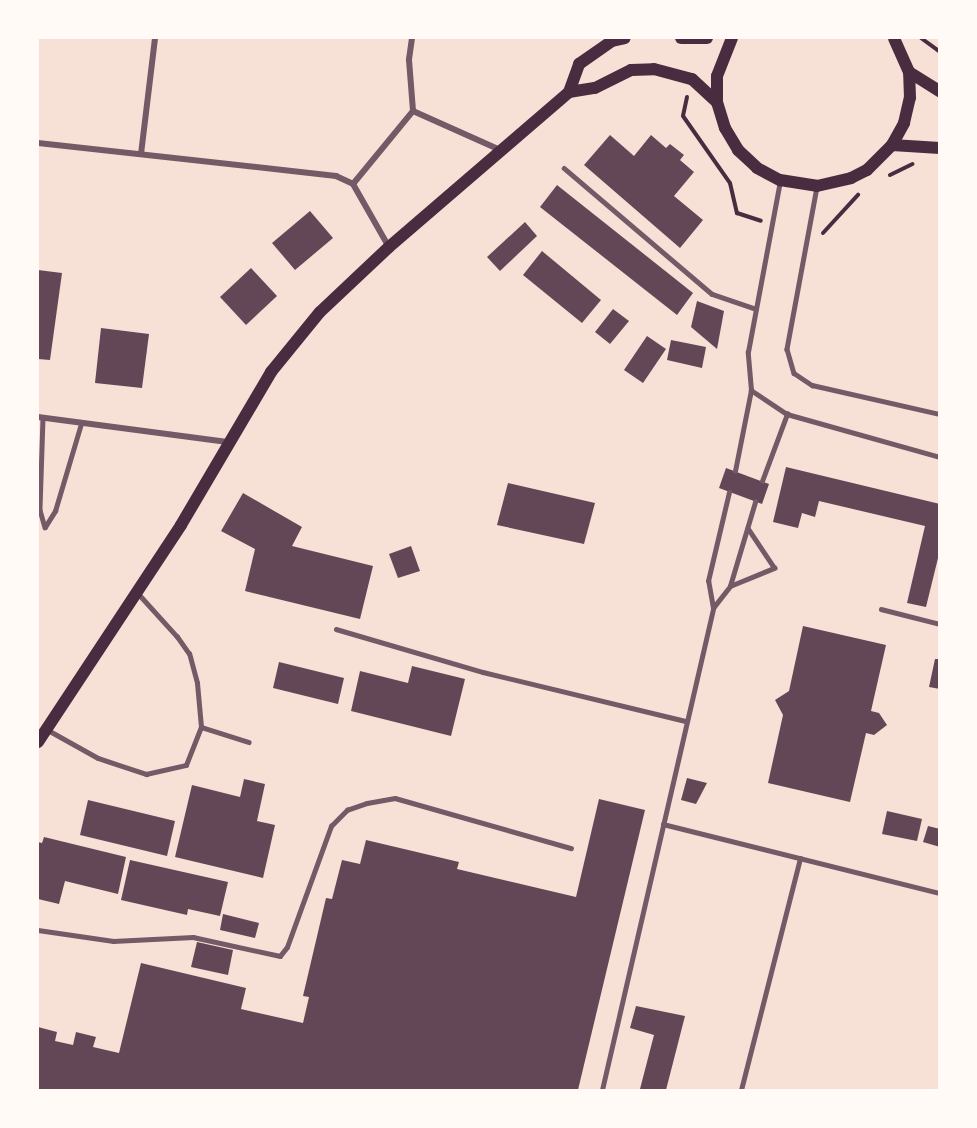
<!DOCTYPE html>
<html>
<head>
<meta charset="utf-8">
<style>
  body { margin:0 }
  #map { position:relative; width:977px; height:1128px; overflow:hidden; background:#f7e1d7; font-family:"PT Sans Narrow",sans-serif }
  div>[style] { position:absolute }
  .building>* { inset:0; background:#644757 }
  .path>* { height:4px; margin:-2px; padding:0 2px; transform-origin:2px; border-radius:2px; background:#4a2c40 }
  .service>* { height:4.5px; margin:-2.25px; padding:0 2.25px; transform-origin:2.25px; border-radius:2.25px; background:#755966 }
  .minor>* { height:6px; margin:-3px; padding:0 3px; transform-origin:3px; border-radius:3px; background:#755966 }
  .secondary>* { height:12px; margin:-6px; padding:0 6px; transform-origin:6px; border-radius:6px; background:#4a2c40 }
  span { translate:-50% -50%; white-space:nowrap; text-align:center; line-height:1.15; -webkit-text-stroke:4.5px #fffaf5; paint-order:stroke }
  .frame { position:absolute; inset:0; border:39px solid #fffaf5; pointer-events:none }
</style>
</head>
<body>
<div id="map">
  <div class="building">
    <i style="clip-path:polygon(610px 135px,634px 156px,651px 135px,666px 148px,670px 144px,684px 155px,680px 160px,694px 172px,674px 196px,703px 220px,680px 248px,584px 165px)"></i>
    <i style="clip-path:polygon(557px 185px,693px 293px,677px 315px,540px 207px)"></i>
    <i style="clip-path:polygon(310px 211px,333px 238px,295px 270px,272px 243px)"></i>
    <i style="clip-path:polygon(525px 222px,537px 236px,500px 271px,487px 257px)"></i>
    <i style="clip-path:polygon(542px 251px,601px 300px,582px 323px,523px 275px)"></i>
    <i style="clip-path:polygon(251px 268px,277px 296px,246px 325px,220px 297px)"></i>
    <i style="clip-path:polygon(38px 270px,62px 273px,50px 360px,38px 359px)"></i>
    <i style="clip-path:polygon(697px 301px,724px 311px,717px 349px,691px 327px)"></i>
    <i style="clip-path:polygon(613px 309px,629px 321px,610px 344px,595px 332px)"></i>
    <i style="clip-path:polygon(101px 328px,149px 334px,142px 388px,95px 383px)"></i>
    <i style="clip-path:polygon(647px 336px,666px 349px,643px 383px,624px 370px)"></i>
    <i style="clip-path:polygon(671px 340px,706px 347px,702px 368px,667px 360px)"></i>
    <i style="clip-path:polygon(786px 467px,940px 504px,940px 550px,926px 607px,907px 603px,925px 526px,819px 501px,815px 517px,802px 513px,798px 528px,773px 522px)"></i>
    <i style="clip-path:polygon(726px 468px,769px 484px,762px 504px,719px 488px)"></i>
    <i style="clip-path:polygon(508px 483px,595px 503px,584px 544px,497px 525px)"></i>
    <i style="clip-path:polygon(243px 493px,302px 527px,292px 546px,373px 566px,360px 619px,245px 591px,255px 549px,221px 531px)"></i>
    <i style="clip-path:polygon(411px 546px,420px 571px,398px 578px,389px 554px)"></i>
    <i style="clip-path:polygon(803px 626px,886px 645px,871px 711px,879px 713px,887px 725px,874px 735px,866px 733px,850px 802px,768px 783px,783px 715px,775px 700px,789px 691px)"></i>
    <i style="clip-path:polygon(935px 659px,940px 659px,940px 689px,929px 687px)"></i>
    <i style="clip-path:polygon(279px 662px,344px 678px,338px 704px,273px 688px)"></i>
    <i style="clip-path:polygon(412px 666px,465px 679px,451px 736px,351px 711px,360px 671px,408px 683px)"></i>
    <i style="clip-path:polygon(687px 778px,707px 783px,696px 804px,681px 800px)"></i>
    <i style="clip-path:polygon(244px 779px,265px 784px,257px 821px,275px 825px,263px 878px,175px 857px,192px 785px,240px 797px)"></i>
    <i style="clip-path:polygon(599px 799px,645px 810px,578px 1090px,38px 1090px,38px 1027px,57px 1032px,55px 1041px,73px 1045px,76px 1032px,96px 1037px,93px 1047px,119px 1053px,141px 963px,246px 988px,241px 1009px,303px 1023px,309px 997px,303px 996px,326px 898px,332px 899px,342px 860px,360px 864px,366px 840px,459px 862px,457px 869px,576px 897px)"></i>
    <i style="clip-path:polygon(88px 800px,175px 821px,167px 856px,80px 835px)"></i>
    <i style="clip-path:polygon(887px 811px,922px 819px,917px 841px,882px 834px)"></i>
    <i style="clip-path:polygon(928px 826px,940px 829px,940px 847px,923px 842px)"></i>
    <i style="clip-path:polygon(44px 837px,126px 857px,118px 894px,65px 881px,59px 904px,38px 899px,38px 842px,42px 843px)"></i>
    <i style="clip-path:polygon(130px 860px,228px 882px,220px 916px,188px 909px,187px 915px,121px 900px)"></i>
    <i style="clip-path:polygon(223px 914px,259px 923px,255px 938px,220px 930px)"></i>
    <i style="clip-path:polygon(197px 942px,233px 950px,228px 975px,191px 967px)"></i>
    <i style="clip-path:polygon(636px 1006px,685px 1016px,666px 1090px,640px 1089px,654px 1035px,630px 1028px)"></i>
  </div>
  <div class="path">
    <i style="left:921px;top:38px;width:24px;rotate:36deg"></i>
    <i style="left:687px;top:97px;width:19px;rotate:102deg"></i>
    <i style="left:683px;top:116px;width:82px;rotate:55deg"></i>
    <i style="left:730px;top:183px;width:31px;rotate:77deg"></i>
    <i style="left:737px;top:213px;width:25px;rotate:18deg"></i>
    <i style="left:890px;top:175px;width:25px;rotate:-26deg"></i>
    <i style="left:823px;top:233px;width:52px;rotate:-47.4deg"></i>
  </div>
  <div class="service">
    <i style="left:564px;top:168px;width:194px;rotate:40.4deg"></i>
    <i style="left:712px;top:294px;width:46px;rotate:18.8deg"></i>
    <i style="left:817px;top:187px;width:165px;rotate:100.5deg"></i>
    <i style="left:787px;top:349px;width:25px;rotate:74deg"></i>
    <i style="left:794px;top:373px;width:22px;rotate:34deg"></i>
    <i style="left:812px;top:385px;width:131px;rotate:12.8deg"></i>
    <i style="left:751px;top:390px;width:43px;rotate:33.7deg"></i>
    <i style="left:787px;top:414px;width:159px;rotate:15.7deg"></i>
    <i style="left:43px;top:418px;width:92px;rotate:91.9deg"></i>
    <i style="left:40px;top:510px;width:18px;rotate:74deg"></i>
    <i style="left:45px;top:527px;width:19px;rotate:-58deg"></i>
    <i style="left:55px;top:511px;width:91px;rotate:-73.4deg"></i>
    <i style="left:735px;top:471px;width:83px;rotate:-78.8deg"></i>
    <i style="left:751px;top:390px;width:38px;rotate:-95deg"></i>
    <i style="left:748px;top:352px;width:174px;rotate:-79.4deg"></i>
    <i style="left:762px;top:481px;width:72px;rotate:-69.5deg"></i>
    <i style="left:730px;top:586px;width:48px;rotate:-22.2deg"></i>
    <i style="left:774px;top:568px;width:47px;rotate:-123.7deg"></i>
    <i style="left:713px;top:608px;width:28px;rotate:-52deg"></i>
    <i style="left:730px;top:586px;width:88px;rotate:-73.4deg"></i>
    <i style="left:881px;top:609px;width:61px;rotate:14.3deg"></i>
    <i style="left:336px;top:629px;width:153px;rotate:16.3deg"></i>
    <i style="left:483px;top:672px;width:209px;rotate:13.6deg"></i>
    <i style="left:201px;top:727px;width:50px;rotate:17.4deg"></i>
    <i style="left:48px;top:730px;width:57px;rotate:29.2deg"></i>
    <i style="left:98px;top:758px;width:51px;rotate:18.4deg"></i>
    <i style="left:146px;top:774px;width:41px;rotate:-12.7deg"></i>
    <i style="left:186px;top:765px;width:41px;rotate:-68.5deg"></i>
    <i style="left:201px;top:727px;width:44px;rotate:-95.2deg"></i>
    <i style="left:197px;top:683px;width:30px;rotate:-105deg"></i>
    <i style="left:189px;top:654px;width:21px;rotate:-125deg"></i>
    <i style="left:177px;top:637px;width:58px;rotate:-132.2deg"></i>
    <i style="left:663px;top:824px;width:285px;rotate:14deg"></i>
    <i style="left:38px;top:930px;width:76px;rotate:8.3deg"></i>
    <i style="left:113px;top:941px;width:80px;rotate:-2.9deg"></i>
    <i style="left:193px;top:937px;width:89px;rotate:12.3deg"></i>
    <i style="left:280px;top:956px;width:11px;rotate:-52deg"></i>
    <i style="left:287px;top:947px;width:129px;rotate:-70deg"></i>
    <i style="left:331px;top:826px;width:23px;rotate:-45deg"></i>
    <i style="left:347px;top:810px;width:21px;rotate:-19deg"></i>
    <i style="left:367px;top:803px;width:28px;rotate:-10deg"></i>
    <i style="left:395px;top:798px;width:183px;rotate:15.9deg"></i>
    <i style="left:602px;top:1090px;width:495px;rotate:-77deg"></i>
    <i style="left:713px;top:608px;width:27px;rotate:-100deg"></i>
    <i style="left:708px;top:581px;width:91px;rotate:-76.7deg"></i>
    <i style="left:741px;top:1090px;width:239px;rotate:-75.7deg"></i>
  </div>
  <div class="minor">
    <i style="left:412px;top:38px;width:22px;rotate:98deg"></i>
    <i style="left:409px;top:60px;width:51px;rotate:85.5deg"></i>
    <i style="left:413px;top:111px;width:95px;rotate:24.1deg"></i>
    <i style="left:38px;top:143px;width:300px;rotate:6.3deg"></i>
    <i style="left:336px;top:176px;width:19px;rotate:25deg"></i>
    <i style="left:353px;top:184px;width:73px;rotate:60.3deg"></i>
    <i style="left:141px;top:154px;width:117px;rotate:-83.1deg"></i>
    <i style="left:353px;top:184px;width:94px;rotate:-50.6deg"></i>
    <i style="left:38px;top:417px;width:193px;rotate:7.5deg"></i>
  </div>
  <div class="secondary">
    <i style="left:681px;top:38px;width:26px"></i>
    <i style="left:732px;top:38px;width:41px;rotate:111.5deg"></i>
    <i style="left:717px;top:76px;width:26px;rotate:90deg"></i>
    <i style="left:717px;top:102px;width:27px;rotate:73deg"></i>
    <i style="left:725px;top:128px;width:26px;rotate:59deg"></i>
    <i style="left:738px;top:150px;width:26px;rotate:43deg"></i>
    <i style="left:757px;top:168px;width:26px;rotate:28deg"></i>
    <i style="left:780px;top:180px;width:37px;rotate:9deg"></i>
    <i style="left:817px;top:186px;width:35px;rotate:-13deg"></i>
    <i style="left:851px;top:178px;width:18px;rotate:-27deg"></i>
    <i style="left:867px;top:170px;width:35px;rotate:-45deg"></i>
    <i style="left:892px;top:145px;width:25px;rotate:-61deg"></i>
    <i style="left:904px;top:123px;width:26px;rotate:-77deg"></i>
    <i style="left:910px;top:98px;width:26px;rotate:-92deg"></i>
    <i style="left:909px;top:72px;width:37px;rotate:-114deg"></i>
    <i style="left:909px;top:72px;width:36px;rotate:32deg"></i>
    <i style="left:569px;top:92px;width:26px;rotate:-9deg"></i>
    <i style="left:595px;top:88px;width:40px;rotate:-26.6deg"></i>
    <i style="left:631px;top:70px;width:23px;rotate:-2deg"></i>
    <i style="left:654px;top:69px;width:39px;rotate:15deg"></i>
    <i style="left:692px;top:79px;width:34px;rotate:43deg"></i>
    <i style="left:892px;top:145px;width:48px;rotate:3.6deg"></i>
    <i style="left:38px;top:742px;width:260px;rotate:-56.6deg"></i>
    <i style="left:181px;top:525px;width:178px;rotate:-59.5deg"></i>
    <i style="left:271px;top:372px;width:77px;rotate:-50.8deg"></i>
    <i style="left:320px;top:312px;width:95px;rotate:-43.3deg"></i>
    <i style="left:389px;top:247px;width:238px;rotate:-40.7deg"></i>
    <i style="left:569px;top:92px;width:30px;rotate:-70deg"></i>
    <i style="left:579px;top:64px;width:40px;rotate:-34.9deg"></i>
    <i style="left:612px;top:41px;width:13px;rotate:-13deg"></i>
  </div>
  <div class="frame"></div>
</div>
</body>
</html>
